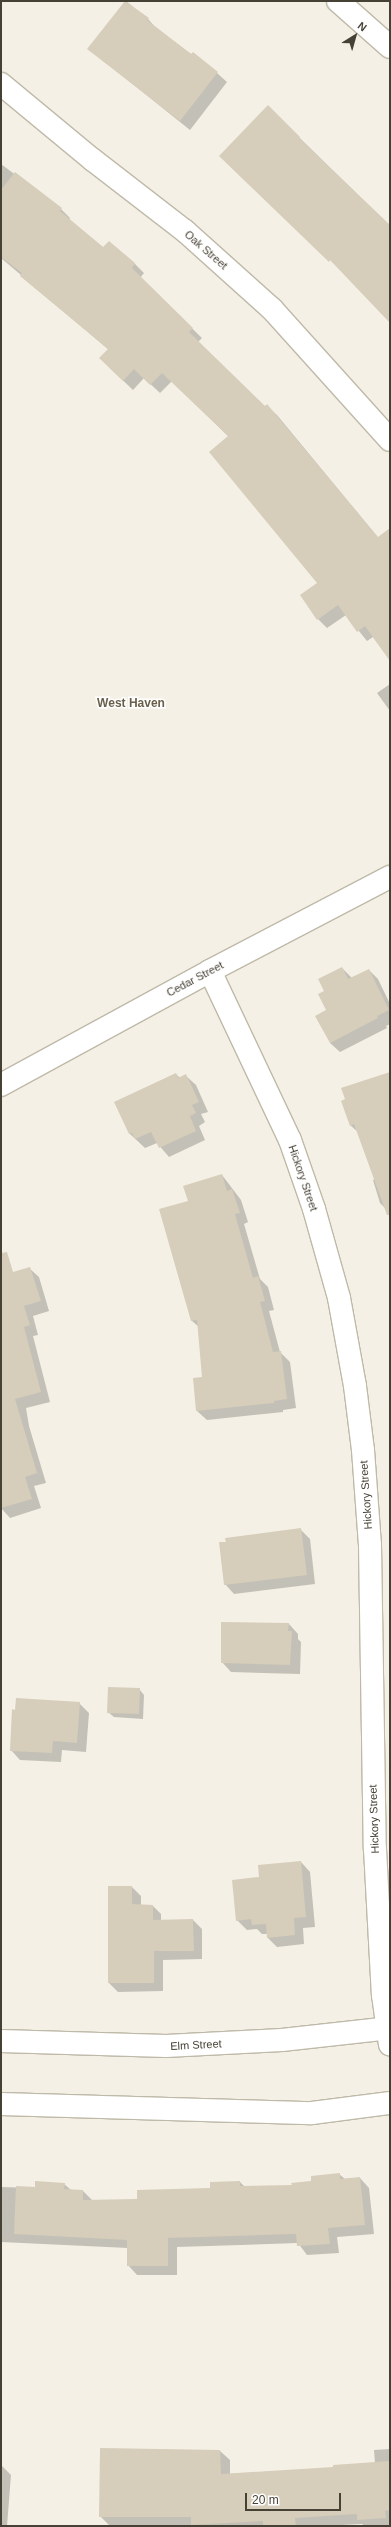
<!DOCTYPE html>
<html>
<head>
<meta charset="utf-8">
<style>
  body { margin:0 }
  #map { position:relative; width:391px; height:2527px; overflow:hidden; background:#f4f0e5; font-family:Helvetica,sans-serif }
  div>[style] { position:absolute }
  .shadow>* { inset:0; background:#0003 }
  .building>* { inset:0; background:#d6cdba }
  .roads { filter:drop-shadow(1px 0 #bfb9a8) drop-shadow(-1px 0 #bfb9a8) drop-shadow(0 1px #bfb9a8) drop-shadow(0 -1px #bfb9a8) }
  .minor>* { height:22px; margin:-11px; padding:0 11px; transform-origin:11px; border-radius:11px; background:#fff }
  span { translate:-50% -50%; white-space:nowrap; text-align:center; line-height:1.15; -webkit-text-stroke:3px #fff; paint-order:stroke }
  .street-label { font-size:11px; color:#464135 }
  .neighbourhood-label { font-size:12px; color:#6a5f4b; font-weight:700 }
  .frame { position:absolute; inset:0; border:2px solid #464135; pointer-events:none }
  .north { position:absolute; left:335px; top:16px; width:40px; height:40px; -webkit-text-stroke:3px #fff; paint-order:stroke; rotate:37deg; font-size:11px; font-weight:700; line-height:16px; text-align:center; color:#464135 }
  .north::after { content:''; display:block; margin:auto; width:14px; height:18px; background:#464135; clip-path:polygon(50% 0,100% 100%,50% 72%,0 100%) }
  .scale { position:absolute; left:245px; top:2493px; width:96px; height:18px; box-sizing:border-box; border:2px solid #464135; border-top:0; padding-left:5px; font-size:12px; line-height:14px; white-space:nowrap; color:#464135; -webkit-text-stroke:3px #fff; paint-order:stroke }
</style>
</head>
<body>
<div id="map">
  <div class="shadow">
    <i style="clip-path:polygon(126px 1px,148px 19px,157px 29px,217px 73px,227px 82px,190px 130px,89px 49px)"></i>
    <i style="clip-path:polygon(268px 107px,390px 226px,390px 321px,340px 269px,230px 166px)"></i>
    <i style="clip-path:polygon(1px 164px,61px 209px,70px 218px,69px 220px,104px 248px,109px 242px,135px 264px,144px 273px,140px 278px,202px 338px,198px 342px,265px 408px,267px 406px,277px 415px,390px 552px,390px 660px,373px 637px,367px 641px,346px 615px,327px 628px,318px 619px,319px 583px,229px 437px,172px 381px,160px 393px,144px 378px,133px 390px,110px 368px,109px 350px,1px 258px)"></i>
    <i style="clip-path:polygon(390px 684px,390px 711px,377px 693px)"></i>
    <i style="clip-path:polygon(342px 968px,352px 978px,369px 970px,378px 979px,390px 1004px,390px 1024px,386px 1026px,387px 1028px,340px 1052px,330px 1043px,325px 992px)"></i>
    <i style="clip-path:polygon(390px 1073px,390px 1218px,388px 1211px,380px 1203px,373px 1180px,375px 1179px,358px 1132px,350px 1125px)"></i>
    <i style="clip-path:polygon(176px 1074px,180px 1078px,186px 1076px,196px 1085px,208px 1112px,201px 1114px,205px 1122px,199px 1126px,205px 1140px,169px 1157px,157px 1143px,145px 1148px,130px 1134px,115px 1102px)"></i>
    <i style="clip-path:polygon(222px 1175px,241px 1200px,248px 1222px,244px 1224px,260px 1279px,268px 1287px,274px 1310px,269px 1311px,280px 1352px,290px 1362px,296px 1408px,283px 1410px,283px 1412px,207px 1420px,197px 1411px,203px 1378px,199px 1327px,192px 1321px,189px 1201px)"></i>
    <i style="clip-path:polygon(1px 1256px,9px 1274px,29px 1268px,39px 1277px,49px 1311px,33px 1316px,38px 1335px,33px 1336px,50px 1402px,26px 1408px,29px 1426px,46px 1483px,34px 1486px,41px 1508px,10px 1518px,1px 1508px)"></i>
    <i style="clip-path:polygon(300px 1529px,310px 1539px,315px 1584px,234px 1594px,225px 1584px)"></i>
    <i style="clip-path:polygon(289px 1624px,298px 1634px,298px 1639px,301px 1642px,300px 1674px,231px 1672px,222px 1662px)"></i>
    <i style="clip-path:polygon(139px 1689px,144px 1695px,143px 1719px,114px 1717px,108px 1712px)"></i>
    <i style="clip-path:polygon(79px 1703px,89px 1713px,86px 1752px,62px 1750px,61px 1762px,20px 1760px,11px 1750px)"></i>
    <i style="clip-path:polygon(301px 1862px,310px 1872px,315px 1927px,303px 1928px,304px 1944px,277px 1947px,268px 1938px,268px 1934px,262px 1934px,257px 1929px,247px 1930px,237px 1920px,260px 1878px)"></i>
    <i style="clip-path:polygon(109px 1887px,132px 1887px,141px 1896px,141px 1905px,153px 1906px,161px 1914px,161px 1921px,193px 1920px,202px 1929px,202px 1959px,163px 1960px,163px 1991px,118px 1992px,109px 1983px)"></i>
    <i style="clip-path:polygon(339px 2174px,345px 2179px,360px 2178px,369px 2188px,374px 2234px,337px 2237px,339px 2253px,307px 2255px,298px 2243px,177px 2247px,177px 2275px,137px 2275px,128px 2265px,128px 2248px,1px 2242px,1px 2187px,36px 2188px,64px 2184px,71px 2190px,83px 2191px,92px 2200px,138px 2200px,211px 2189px,240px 2182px,245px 2187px,293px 2186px)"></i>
    <i style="clip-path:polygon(101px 2449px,220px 2451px,230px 2460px,230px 2474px,334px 2468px,375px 2463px,374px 2450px,390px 2449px,390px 2526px,365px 2526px,362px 2524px,322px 2526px,110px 2526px,100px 2516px)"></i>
    <i style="clip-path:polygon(1px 2465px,11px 2475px,7px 2526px,1px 2526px)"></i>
  </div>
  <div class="building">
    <i style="clip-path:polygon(125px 1px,149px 18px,147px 20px,191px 54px,193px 52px,218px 72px,180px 121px,87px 49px)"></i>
    <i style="clip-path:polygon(268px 105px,300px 137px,299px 138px,390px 225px,390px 323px,330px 260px,329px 262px,219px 156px)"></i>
    <i style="clip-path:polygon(15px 172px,62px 208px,60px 211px,103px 247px,109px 241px,135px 263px,132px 268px,193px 328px,189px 332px,265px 406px,267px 404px,378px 537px,390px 528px,390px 661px,365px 626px,357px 632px,338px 605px,317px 620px,300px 595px,317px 583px,209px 452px,228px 436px,162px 373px,150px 385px,134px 369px,123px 381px,99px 358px,108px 349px,20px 276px,22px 273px,1px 257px,1px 190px)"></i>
    <i style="clip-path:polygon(342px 967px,348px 979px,369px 969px,389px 1010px,377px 1016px,378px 1018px,330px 1043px,315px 1016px,326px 1010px,318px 994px,324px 991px,318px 979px)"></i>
    <i style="clip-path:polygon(390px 1072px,390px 1215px,387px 1215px,354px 1124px,350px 1126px,341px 1101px,345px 1099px,341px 1088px)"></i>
    <i style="clip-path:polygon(176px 1073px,178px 1078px,186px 1074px,199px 1102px,192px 1105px,196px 1113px,190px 1116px,196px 1131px,159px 1148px,151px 1132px,135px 1139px,132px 1133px,129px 1134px,114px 1102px)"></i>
    <i style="clip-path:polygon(222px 1174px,227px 1191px,232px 1189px,240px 1213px,235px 1214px,253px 1278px,258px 1276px,265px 1301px,260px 1302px,273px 1352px,281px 1351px,287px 1399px,274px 1401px,274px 1403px,196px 1411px,193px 1378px,202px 1377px,197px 1320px,191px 1321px,159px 1209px,188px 1201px,183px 1186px)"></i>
    <i style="clip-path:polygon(7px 1252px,13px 1272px,30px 1267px,41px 1301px,24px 1306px,30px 1325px,24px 1327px,41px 1392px,15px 1399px,37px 1473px,25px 1477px,32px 1499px,1px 1508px,1px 1253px)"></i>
    <i style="clip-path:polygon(301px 1528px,307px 1575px,224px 1585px,219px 1542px,226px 1542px,225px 1538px)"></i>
    <i style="clip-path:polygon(221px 1622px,289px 1623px,288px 1631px,292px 1631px,290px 1665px,221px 1663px)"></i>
    <i style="clip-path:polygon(108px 1687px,140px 1688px,139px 1714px,107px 1713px)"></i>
    <i style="clip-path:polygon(16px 1698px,80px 1702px,77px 1743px,53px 1741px,52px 1753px,10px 1751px,12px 1709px,15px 1710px)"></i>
    <i style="clip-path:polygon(301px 1861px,306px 1917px,294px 1918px,295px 1935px,267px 1938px,266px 1924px,252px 1925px,251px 1919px,236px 1921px,232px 1880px,259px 1877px,258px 1865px)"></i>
    <i style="clip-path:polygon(108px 1886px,132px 1886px,132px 1904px,153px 1905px,153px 1920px,193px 1919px,194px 1951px,154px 1951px,154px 1983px,108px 1983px)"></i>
    <i style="clip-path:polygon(340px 2173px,340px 2179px,360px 2177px,365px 2225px,328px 2228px,330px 2244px,297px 2246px,296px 2234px,168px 2238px,168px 2266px,127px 2266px,127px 2240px,14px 2234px,16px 2186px,35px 2187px,35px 2181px,65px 2183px,64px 2189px,83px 2190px,83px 2200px,137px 2199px,137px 2190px,210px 2188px,210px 2182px,240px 2181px,240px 2186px,292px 2185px,291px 2183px,311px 2181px,311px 2176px)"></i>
    <i style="clip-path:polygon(100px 2448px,220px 2450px,221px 2474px,333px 2467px,333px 2465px,390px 2461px,390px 2510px,385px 2511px,386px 2518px,357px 2520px,357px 2514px,295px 2518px,296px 2526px,263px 2526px,263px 2521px,191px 2525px,191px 2517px,99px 2517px)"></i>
  </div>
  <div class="roads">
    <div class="minor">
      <i style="left:338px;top:1px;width:69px;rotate:41.5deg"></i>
      <i style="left:1px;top:84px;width:119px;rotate:39.6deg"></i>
      <i style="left:93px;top:160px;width:116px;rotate:37.7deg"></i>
      <i style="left:185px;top:231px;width:117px;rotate:41.9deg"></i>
      <i style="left:272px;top:309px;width:176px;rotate:48deg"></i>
      <i style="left:210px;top:971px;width:187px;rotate:64.7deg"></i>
      <i style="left:290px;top:1140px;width:73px;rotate:70.8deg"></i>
      <i style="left:314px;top:1209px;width:92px;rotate:74.3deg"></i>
      <i style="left:339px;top:1298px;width:89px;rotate:79.7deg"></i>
      <i style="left:355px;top:1386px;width:64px;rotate:82.9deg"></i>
      <i style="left:363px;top:1450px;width:95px;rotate:85.8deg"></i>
      <i style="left:370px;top:1545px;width:304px;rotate:89.1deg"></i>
      <i style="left:375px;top:1849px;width:146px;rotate:86.9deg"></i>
      <i style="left:383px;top:1995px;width:50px;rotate:82deg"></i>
      <i style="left:1px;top:1085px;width:238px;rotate:-28.6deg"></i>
      <i style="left:210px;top:971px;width:203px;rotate:-27.6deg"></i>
      <i style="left:1px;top:2041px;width:165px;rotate:1.7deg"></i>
      <i style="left:166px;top:2046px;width:116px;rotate:-3deg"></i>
      <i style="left:282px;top:2040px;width:109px;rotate:-6.3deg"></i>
      <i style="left:1px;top:2104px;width:311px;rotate:1.7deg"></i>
      <i style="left:312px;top:2113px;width:79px;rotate:-7.3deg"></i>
    </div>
  </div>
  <div class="street-label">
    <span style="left:206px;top:250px;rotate:41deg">Oak Street</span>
    <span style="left:195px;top:979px;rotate:-28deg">Cedar Street</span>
    <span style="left:303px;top:1178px;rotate:71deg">Hickory Street</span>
    <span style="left:366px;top:1495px;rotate:-94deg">Hickory Street</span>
    <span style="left:374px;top:1819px;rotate:-92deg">Hickory Street</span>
    <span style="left:196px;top:2045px;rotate:-3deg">Elm Street</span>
  </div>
  <div class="neighbourhood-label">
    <span style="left:131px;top:704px">West Haven</span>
  </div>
  <div class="frame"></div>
  <div class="north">N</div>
  <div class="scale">20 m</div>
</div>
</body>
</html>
